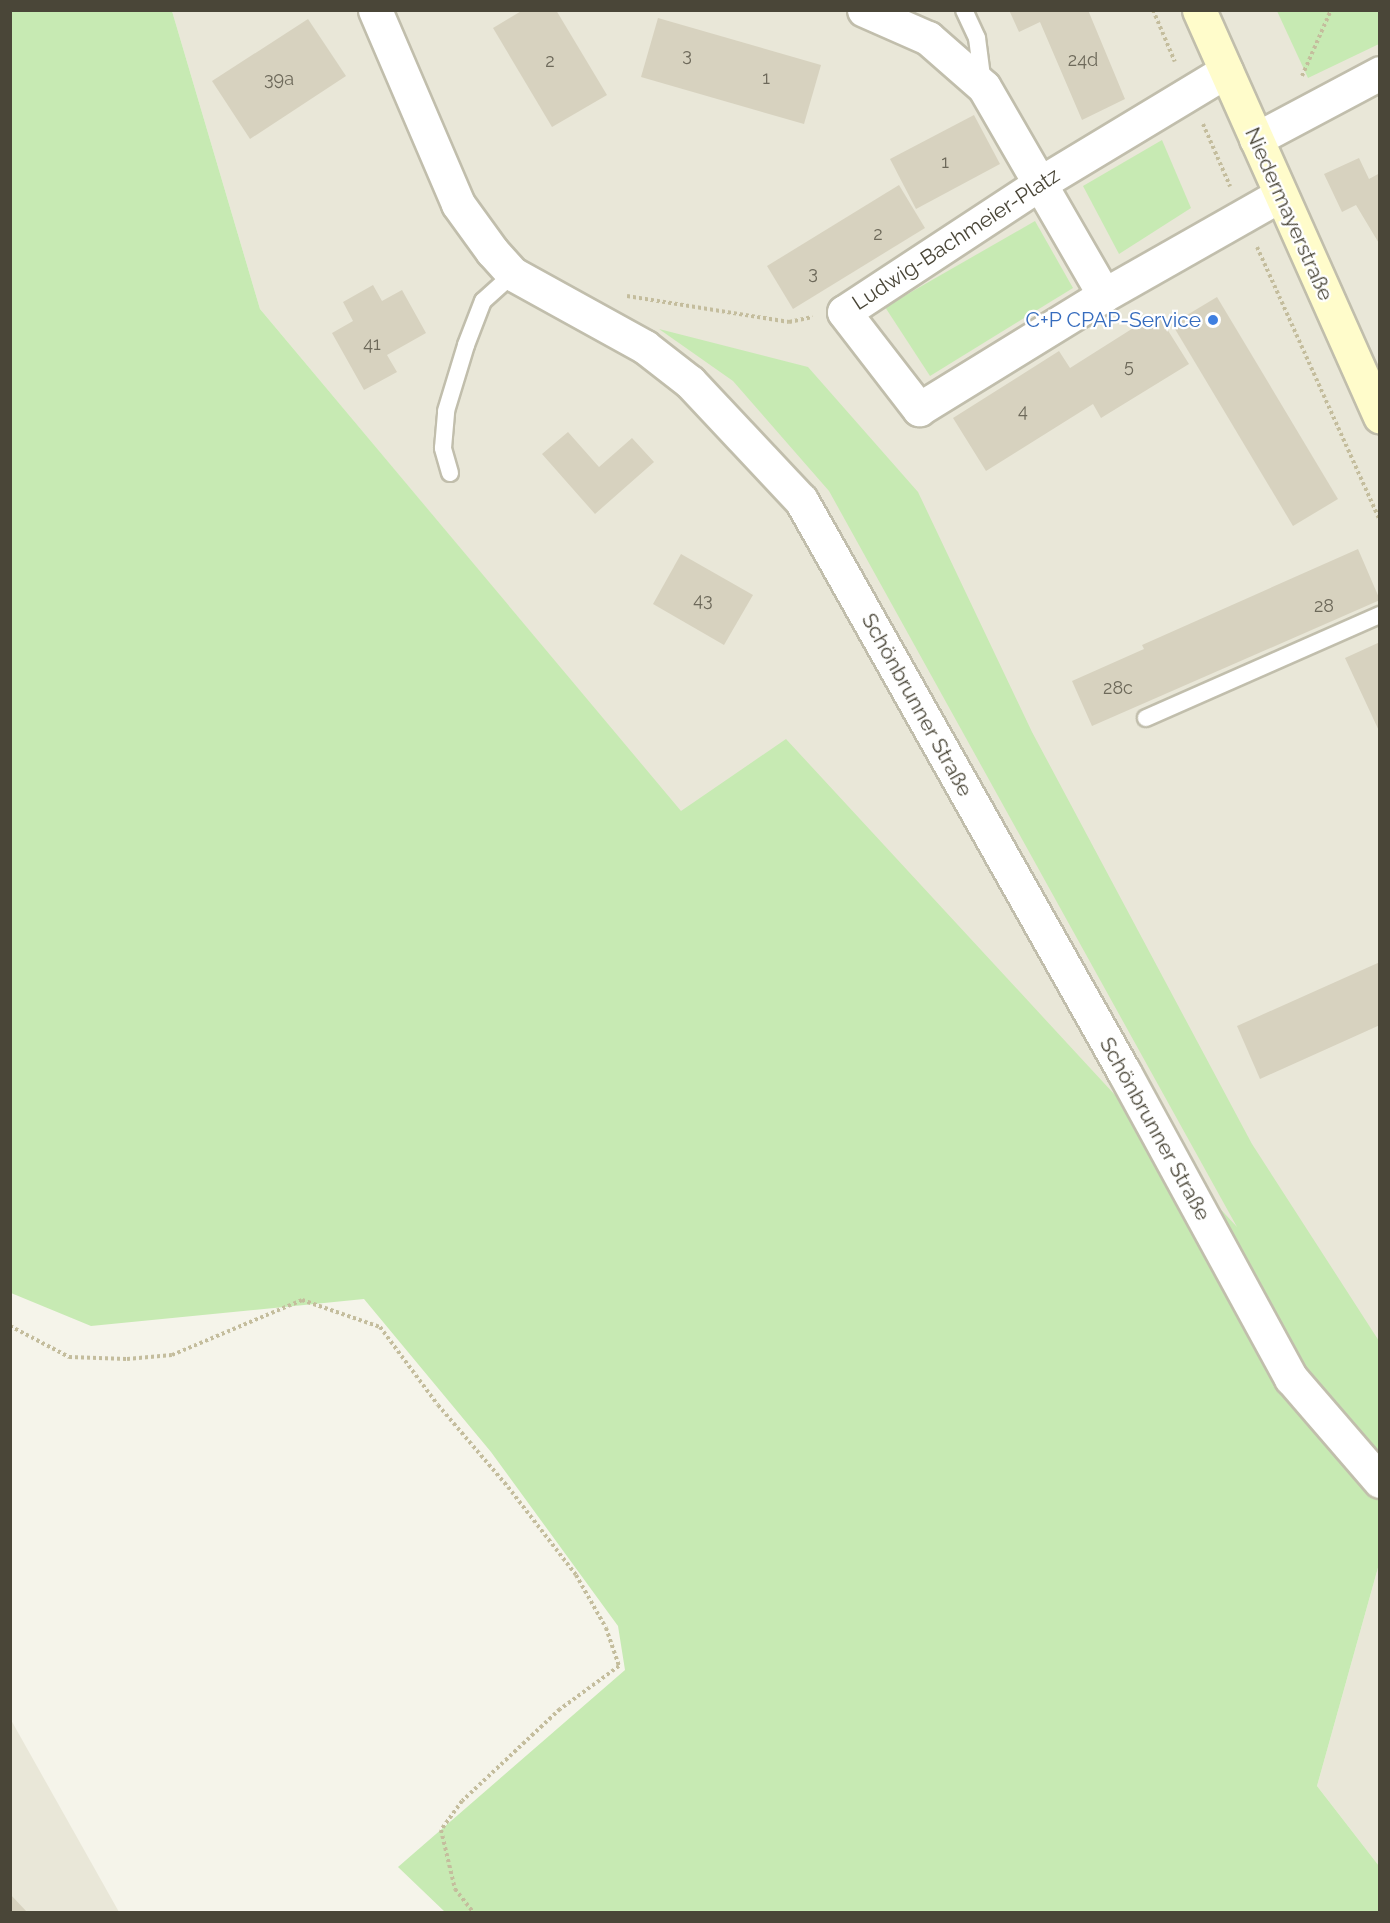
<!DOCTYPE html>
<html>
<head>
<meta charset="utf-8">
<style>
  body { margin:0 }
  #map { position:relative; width:1390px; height:1923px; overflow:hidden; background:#f5f4ea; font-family:Raleway,sans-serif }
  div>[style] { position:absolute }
  .residential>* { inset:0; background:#e9e7d8 }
  .green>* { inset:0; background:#c7eab3 }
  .building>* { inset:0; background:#d7d2bf }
  .path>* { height:4px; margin-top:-2px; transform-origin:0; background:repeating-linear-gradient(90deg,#c4bd9d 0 3px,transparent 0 6px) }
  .roads { filter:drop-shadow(2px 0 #c1beac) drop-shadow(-2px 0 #c1beac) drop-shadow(0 2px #c1beac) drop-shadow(0 -2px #c1beac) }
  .service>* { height:16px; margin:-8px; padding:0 8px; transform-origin:8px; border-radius:8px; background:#fff }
  .minor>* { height:33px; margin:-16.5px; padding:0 16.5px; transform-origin:16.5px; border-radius:16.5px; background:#fff }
  .secondary>* { height:33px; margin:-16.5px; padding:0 16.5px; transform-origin:16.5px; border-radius:16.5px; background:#fffccb }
  .dots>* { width:16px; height:16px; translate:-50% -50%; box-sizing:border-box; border:3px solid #fff; border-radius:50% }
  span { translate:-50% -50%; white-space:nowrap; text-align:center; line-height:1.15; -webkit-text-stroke:4.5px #fff; paint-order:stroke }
  .number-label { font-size:18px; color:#6d695a }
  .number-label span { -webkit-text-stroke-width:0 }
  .street-label { font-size:21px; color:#4a4638 }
  .shop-label { font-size:21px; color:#366cbe }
  .right { translate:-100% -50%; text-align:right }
  .frame { position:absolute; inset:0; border:12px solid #4a4638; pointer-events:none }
</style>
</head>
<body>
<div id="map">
  <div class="residential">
    <i style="clip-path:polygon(172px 11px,1379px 11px,1379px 1386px,786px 740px,681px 812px,260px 309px)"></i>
    <i style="clip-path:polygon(1379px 1564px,1379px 1866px,1317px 1786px)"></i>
    <i style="clip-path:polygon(11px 1720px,119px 1912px,11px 1912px)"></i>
  </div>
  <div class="green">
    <i style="clip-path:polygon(10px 11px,172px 11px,260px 309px,681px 811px,786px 739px,1237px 1227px,829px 491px,733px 381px,659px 329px,808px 367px,918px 492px,1032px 732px,1252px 1144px,1379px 1341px,1379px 1564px,1317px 1786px,1379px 1866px,1379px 1912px,445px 1912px,398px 1867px,625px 1670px,618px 1626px,491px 1452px,364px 1299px,91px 1326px,11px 1293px)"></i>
    <i style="clip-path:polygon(1277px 11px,1379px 11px,1379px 44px,1308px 78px)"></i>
    <i style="clip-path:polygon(1162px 140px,1191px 208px,1119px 254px,1083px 186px)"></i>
    <i style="clip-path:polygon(1035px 221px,1073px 288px,930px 376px,885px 307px)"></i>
  </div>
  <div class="building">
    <i style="clip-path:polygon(523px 10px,556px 10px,607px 95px,552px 127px,493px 28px)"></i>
    <i style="clip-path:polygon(1009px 10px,1088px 10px,1125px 99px,1082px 120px,1040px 22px,1019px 32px)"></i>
    <i style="clip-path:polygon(658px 18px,821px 65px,804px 124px,641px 77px)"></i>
    <i style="clip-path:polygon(308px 19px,346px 76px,250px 139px,212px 81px)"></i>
    <i style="clip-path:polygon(974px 115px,1000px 164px,916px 209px,890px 159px)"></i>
    <i style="clip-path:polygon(1359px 158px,1369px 179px,1380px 173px,1380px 245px,1356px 205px,1342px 212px,1324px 174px)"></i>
    <i style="clip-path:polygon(899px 185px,925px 228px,793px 309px,767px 266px)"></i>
    <i style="clip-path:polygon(373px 285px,382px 301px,402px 290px,426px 333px,387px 355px,397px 372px,364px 390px,332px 333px,353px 321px,343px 302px)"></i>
    <i style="clip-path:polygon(1217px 297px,1338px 499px,1293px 526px,1172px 324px)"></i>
    <i style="clip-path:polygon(1157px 313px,1189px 364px,1101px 418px,1093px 404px,986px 471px,953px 418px,1059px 351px,1070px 368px)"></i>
    <i style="clip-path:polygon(568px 432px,599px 467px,632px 438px,654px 462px,595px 514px,542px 454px)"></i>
    <i style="clip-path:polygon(1358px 549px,1380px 600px,1092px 726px,1072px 681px,1144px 649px,1142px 645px)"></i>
    <i style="clip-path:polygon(681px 554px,753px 595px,724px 645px,653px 604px)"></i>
    <i style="clip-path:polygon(1380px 642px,1380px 733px,1345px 658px)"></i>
    <i style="clip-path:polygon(1380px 962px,1380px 1025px,1260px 1079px,1237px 1026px)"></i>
    <i style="clip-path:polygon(10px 1894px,27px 1912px,10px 1912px)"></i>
  </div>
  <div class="path">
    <i style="left:1153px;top:10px;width:56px;rotate:67.1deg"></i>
    <i style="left:1302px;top:76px;width:72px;rotate:-66.3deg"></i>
    <i style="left:1203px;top:124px;width:68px;rotate:66.5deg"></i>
    <i style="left:1257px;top:247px;width:300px;rotate:65.8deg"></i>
    <i style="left:627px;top:296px;width:164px;rotate:9.1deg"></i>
    <i style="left:789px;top:322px;width:24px;rotate:-12deg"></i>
    <i style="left:10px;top:1326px;width:67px;rotate:27.7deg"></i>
    <i style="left:69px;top:1357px;width:58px;rotate:2deg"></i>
    <i style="left:127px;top:1359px;width:45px;rotate:-5.1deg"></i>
    <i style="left:172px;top:1355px;width:141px;rotate:-22.9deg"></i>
    <i style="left:302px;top:1300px;width:83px;rotate:19.1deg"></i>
    <i style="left:380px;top:1327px;width:97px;rotate:53.4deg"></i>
    <i style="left:438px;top:1405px;width:108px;rotate:49.5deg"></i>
    <i style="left:508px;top:1487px;width:111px;rotate:52.3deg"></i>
    <i style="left:576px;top:1575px;width:61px;rotate:60.5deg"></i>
    <i style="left:606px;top:1628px;width:40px;rotate:71.1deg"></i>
    <i style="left:619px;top:1666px;width:73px;rotate:143.9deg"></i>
    <i style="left:560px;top:1709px;width:134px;rotate:136.8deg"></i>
    <i style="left:462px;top:1801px;width:36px;rotate:126deg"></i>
    <i style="left:441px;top:1830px;width:61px;rotate:76.7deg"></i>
    <i style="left:455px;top:1889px;width:29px;rotate:52deg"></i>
  </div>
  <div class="roads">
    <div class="service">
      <i style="left:964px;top:10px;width:31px;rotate:65deg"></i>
      <i style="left:977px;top:38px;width:46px;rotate:82.6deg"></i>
      <i style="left:450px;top:473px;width:26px;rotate:-106deg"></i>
      <i style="left:443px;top:448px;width:37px;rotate:-85deg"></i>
      <i style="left:446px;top:411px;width:69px;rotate:-73.1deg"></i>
      <i style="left:466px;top:345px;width:47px;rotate:-68.9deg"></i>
      <i style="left:483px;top:301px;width:40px;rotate:-42deg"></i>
      <i style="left:1146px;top:718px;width:256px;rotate:-23.8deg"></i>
    </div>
    <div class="minor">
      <i style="left:375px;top:10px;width:211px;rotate:66.8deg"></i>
      <i style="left:458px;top:204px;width:58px;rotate:54.1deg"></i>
      <i style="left:492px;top:251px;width:31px;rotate:48deg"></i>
      <i style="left:513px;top:274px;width:151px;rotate:28.9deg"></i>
      <i style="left:645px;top:347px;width:57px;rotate:37.9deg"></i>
      <i style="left:690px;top:382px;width:162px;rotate:46.8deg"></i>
      <i style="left:801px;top:500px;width:657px;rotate:60.55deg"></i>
      <i style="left:1124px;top:1072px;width:349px;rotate:61.4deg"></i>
      <i style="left:1291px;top:1378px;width:136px;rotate:49.2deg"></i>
      <i style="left:864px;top:10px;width:70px;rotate:23.6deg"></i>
      <i style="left:928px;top:38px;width:74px;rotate:41.2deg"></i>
      <i style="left:984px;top:87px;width:240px;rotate:60deg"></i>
      <i style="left:1226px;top:71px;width:218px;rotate:148.9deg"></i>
      <i style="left:1039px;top:184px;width:233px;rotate:146.7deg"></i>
      <i style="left:844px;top:312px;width:123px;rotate:52.3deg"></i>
      <i style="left:919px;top:409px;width:217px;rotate:-31.6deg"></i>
      <i style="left:1104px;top:295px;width:202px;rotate:-29.6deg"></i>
      <i style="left:1256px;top:139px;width:140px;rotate:-28deg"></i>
    </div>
    <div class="secondary">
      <i style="left:1199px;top:10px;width:445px;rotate:66deg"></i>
    </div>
  </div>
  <div class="dots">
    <i style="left:1213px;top:320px;background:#3f7fe0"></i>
  </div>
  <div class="number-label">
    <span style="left:687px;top:55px">3</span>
    <span style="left:1083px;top:60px">24d</span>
    <span style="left:550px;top:61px">2</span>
    <span style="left:766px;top:78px">1</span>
    <span style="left:279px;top:79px">39a</span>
    <span style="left:945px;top:162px">1</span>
    <span style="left:878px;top:234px">2</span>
    <span style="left:813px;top:273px">3</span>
    <span style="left:372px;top:344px">41</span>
    <span style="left:1129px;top:366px">5</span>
    <span style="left:1023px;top:411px">4</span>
    <span style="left:703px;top:600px">43</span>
    <span style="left:1324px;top:606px">28</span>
    <span style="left:1118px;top:688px">28c</span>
  </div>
  <div class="street-label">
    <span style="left:1289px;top:214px;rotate:66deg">Niedermayerstraße</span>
    <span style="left:956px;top:239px;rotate:-33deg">Ludwig-Bachmeier-Platz</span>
    <span style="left:917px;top:705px;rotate:61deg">Schönbrunner Straße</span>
    <span style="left:1155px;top:1129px;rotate:61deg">Schönbrunner Straße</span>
  </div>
  <div class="shop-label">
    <span class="right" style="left:1201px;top:320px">C+P CPAP-Service</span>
  </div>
  <div class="frame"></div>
</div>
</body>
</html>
